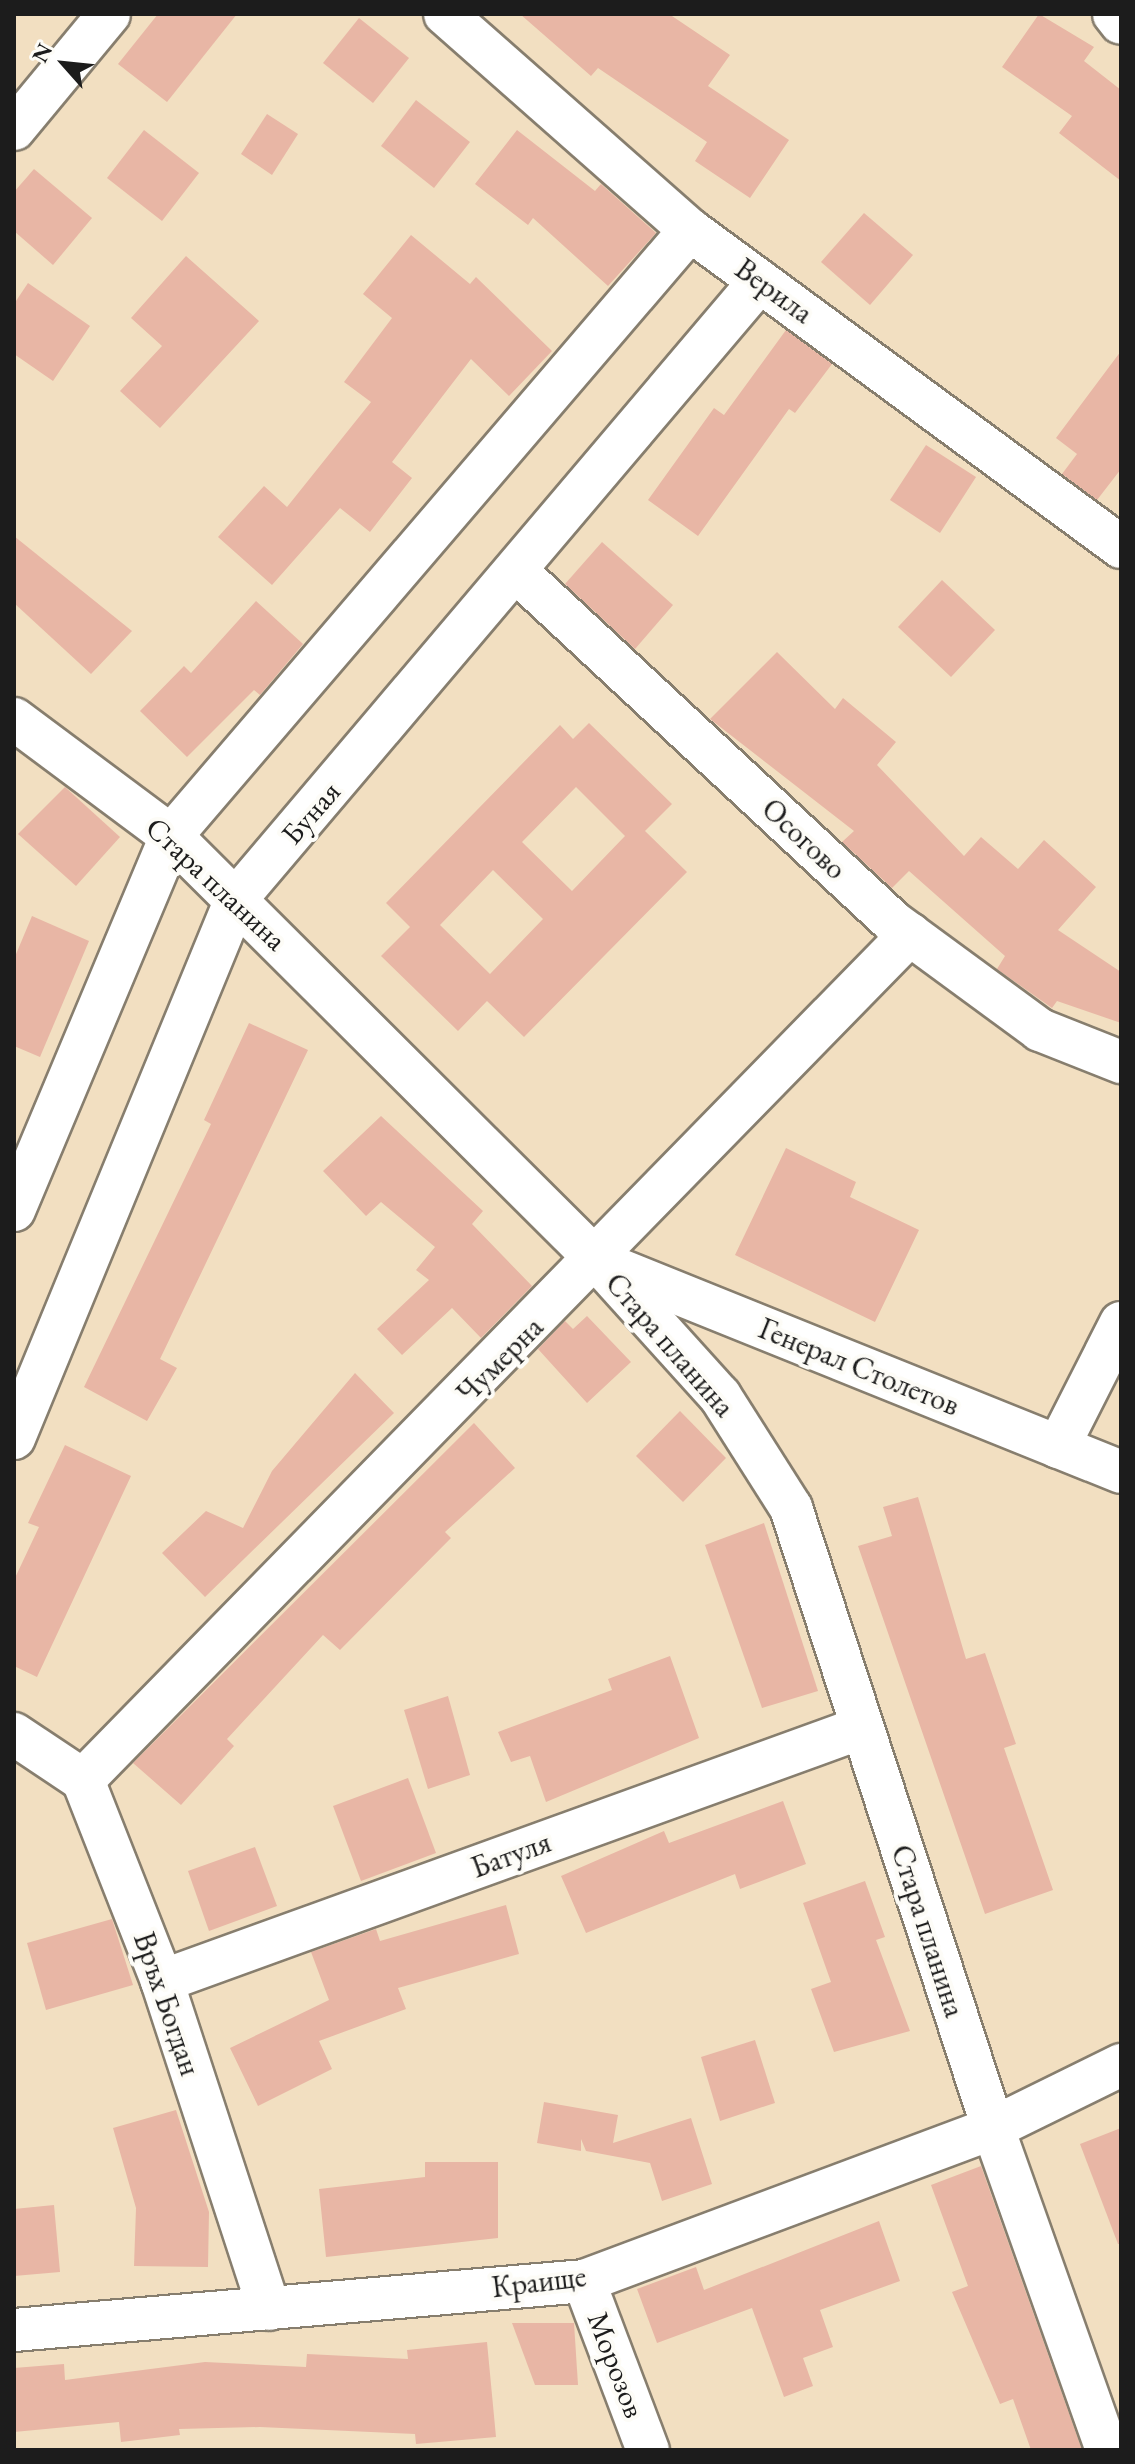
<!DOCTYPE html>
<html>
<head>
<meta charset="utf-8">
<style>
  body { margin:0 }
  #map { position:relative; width:1135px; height:2464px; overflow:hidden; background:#f2dfc1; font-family:"EB Garamond",serif }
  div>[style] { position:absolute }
  .building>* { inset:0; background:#e8b6a5 }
  .roads { filter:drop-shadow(2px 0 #877e6e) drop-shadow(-2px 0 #877e6e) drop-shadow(0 2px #877e6e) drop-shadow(0 -2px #877e6e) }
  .minor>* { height:42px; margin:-21px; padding:0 21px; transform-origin:21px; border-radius:21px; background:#fff }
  span { translate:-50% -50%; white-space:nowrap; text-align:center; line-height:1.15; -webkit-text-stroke:8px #fdfcf7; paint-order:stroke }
  .street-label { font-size:30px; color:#1c1c1c }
  .frame { position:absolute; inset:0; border:16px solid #1c1c1c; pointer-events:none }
  .north { position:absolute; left:24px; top:24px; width:80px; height:80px; -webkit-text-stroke:6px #fdfcf7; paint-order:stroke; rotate:297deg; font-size:22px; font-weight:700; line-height:32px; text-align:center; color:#1c1c1c }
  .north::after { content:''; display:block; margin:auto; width:28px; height:36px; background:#1c1c1c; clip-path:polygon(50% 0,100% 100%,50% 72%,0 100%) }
</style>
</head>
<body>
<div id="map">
  <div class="building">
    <i style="clip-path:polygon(158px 14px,237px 14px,167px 102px,118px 64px)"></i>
    <i style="clip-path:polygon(520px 14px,669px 14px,730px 55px,708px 86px,789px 140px,750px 198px,695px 161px,707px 142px,598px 68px,591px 76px)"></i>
    <i style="clip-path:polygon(1039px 14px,1094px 47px,1084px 61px,1121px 90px,1121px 181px,1059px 133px,1072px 116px,1002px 67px)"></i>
    <i style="clip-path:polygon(359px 18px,409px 58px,373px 103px,323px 63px)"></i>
    <i style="clip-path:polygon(416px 100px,470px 142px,434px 188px,381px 146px)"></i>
    <i style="clip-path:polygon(267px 114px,298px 134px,272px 175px,241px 154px)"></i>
    <i style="clip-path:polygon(144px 130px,199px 173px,162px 221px,107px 178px)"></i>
    <i style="clip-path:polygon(517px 130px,595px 191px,601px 184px,656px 233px,608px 286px,533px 218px,528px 225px,475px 184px)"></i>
    <i style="clip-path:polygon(34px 169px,92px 218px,53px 265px,14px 231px,14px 192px)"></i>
    <i style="clip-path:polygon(864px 213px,913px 255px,870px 305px,821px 262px)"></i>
    <i style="clip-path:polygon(411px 235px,470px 284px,476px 277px,552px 351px,509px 396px,471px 359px,392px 462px,412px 478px,370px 532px,340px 508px,272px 585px,218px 537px,264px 486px,287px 507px,371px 402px,344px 382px,392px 318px,363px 294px)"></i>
    <i style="clip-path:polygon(186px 256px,259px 321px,160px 428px,120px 391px,162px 346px,131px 318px)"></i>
    <i style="clip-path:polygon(28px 283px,90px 326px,53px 381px,14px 354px,14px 304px)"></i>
    <i style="clip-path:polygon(786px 330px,832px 364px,795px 413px,789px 409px,698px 536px,648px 500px,714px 408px,724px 415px)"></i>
    <i style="clip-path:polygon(1121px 351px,1121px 469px,1097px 500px,1062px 474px,1077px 454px,1056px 438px)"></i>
    <i style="clip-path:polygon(926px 445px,976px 477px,940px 533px,890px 500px)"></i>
    <i style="clip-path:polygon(14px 536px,132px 631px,91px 674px,14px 603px)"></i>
    <i style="clip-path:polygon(602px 542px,673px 605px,635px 649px,565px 584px)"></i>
    <i style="clip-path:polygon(942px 580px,995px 630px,951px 677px,898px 627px)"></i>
    <i style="clip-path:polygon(256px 601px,303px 644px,260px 695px,254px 690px,187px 757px,140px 711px,184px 666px,191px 673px)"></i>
    <i style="clip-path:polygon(777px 652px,835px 709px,843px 698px,896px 742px,877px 765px,964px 856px,981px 837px,1018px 869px,1044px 840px,1096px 887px,1058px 930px,1121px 972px,1121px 1023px,1057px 1001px,1052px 1008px,997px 969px,1005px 956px,909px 871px,892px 888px,842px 842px,854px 831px,710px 719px)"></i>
    <i style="clip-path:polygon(evenodd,589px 723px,672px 804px,645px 831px,687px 872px,524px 1037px,487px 1001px,458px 1031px,381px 956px,410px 927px,386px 903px,560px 725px,573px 739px,589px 723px,576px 787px,625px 836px,572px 891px,522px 842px,576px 787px,589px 723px,493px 870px,543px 919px,490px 974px,440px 925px,493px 870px)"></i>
    <i style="clip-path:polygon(65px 787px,120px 837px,76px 886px,18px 834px)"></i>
    <i style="clip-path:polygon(32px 916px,89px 941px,40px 1057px,14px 1046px,14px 959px)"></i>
    <i style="clip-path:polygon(249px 1023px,308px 1050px,160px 1359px,177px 1368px,147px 1421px,84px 1387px,211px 1124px,204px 1120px)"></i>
    <i style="clip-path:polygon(381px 1116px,483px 1211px,472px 1224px,532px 1286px,481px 1338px,452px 1308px,402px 1355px,377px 1329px,429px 1280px,416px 1270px,435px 1247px,381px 1202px,366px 1216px,323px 1171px)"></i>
    <i style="clip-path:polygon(786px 1148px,856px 1182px,850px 1197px,919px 1230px,875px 1322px,735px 1255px)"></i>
    <i style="clip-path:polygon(587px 1316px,631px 1362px,587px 1403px,538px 1349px,565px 1321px,573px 1329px)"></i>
    <i style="clip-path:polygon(355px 1373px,394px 1413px,205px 1597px,162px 1553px,206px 1511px,243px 1528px,272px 1471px)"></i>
    <i style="clip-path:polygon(680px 1411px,726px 1458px,683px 1502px,636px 1456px)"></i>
    <i style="clip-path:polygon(474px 1423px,515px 1468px,445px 1532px,451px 1538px,340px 1650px,323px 1635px,227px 1739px,234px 1746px,181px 1805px,133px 1763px)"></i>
    <i style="clip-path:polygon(65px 1445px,131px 1476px,37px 1677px,14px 1666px,14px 1580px,39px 1527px,28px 1523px)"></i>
    <i style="clip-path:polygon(918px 1497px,966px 1659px,985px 1653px,1016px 1744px,1004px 1748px,1053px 1890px,985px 1914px,858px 1546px,892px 1536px,883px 1507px)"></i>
    <i style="clip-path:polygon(764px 1523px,818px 1691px,762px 1708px,705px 1545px)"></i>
    <i style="clip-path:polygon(670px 1656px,699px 1738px,546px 1802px,530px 1756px,511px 1762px,498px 1732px,612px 1690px,608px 1679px)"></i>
    <i style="clip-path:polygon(448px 1696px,470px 1775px,428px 1789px,404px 1710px)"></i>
    <i style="clip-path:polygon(408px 1778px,436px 1853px,361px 1881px,333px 1806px)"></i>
    <i style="clip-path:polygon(783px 1801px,806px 1864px,740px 1889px,735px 1874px,586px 1933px,561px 1876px,664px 1831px,669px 1843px)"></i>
    <i style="clip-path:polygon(255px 1847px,277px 1906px,209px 1931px,188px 1871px)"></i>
    <i style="clip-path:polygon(865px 1881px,885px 1937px,876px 1940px,910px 2031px,834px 2052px,811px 1989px,831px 1982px,803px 1903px)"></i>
    <i style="clip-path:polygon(506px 1905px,519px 1954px,398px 1988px,406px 2009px,319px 2041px,332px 2069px,258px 2106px,230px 2048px,329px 2000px,311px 1952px,376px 1929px,380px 1941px)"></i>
    <i style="clip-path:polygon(112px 1919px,133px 1985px,46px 2010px,27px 1943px)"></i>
    <i style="clip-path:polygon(755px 2040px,775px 2103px,720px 2121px,701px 2057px)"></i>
    <i style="clip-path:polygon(544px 2102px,618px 2115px,613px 2143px,691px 2118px,712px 2184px,662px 2201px,650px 2163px,586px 2151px,581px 2139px,581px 2151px,537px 2143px)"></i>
    <i style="clip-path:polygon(176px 2110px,209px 2212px,208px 2267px,134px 2266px,136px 2208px,113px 2128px)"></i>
    <i style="clip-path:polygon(1121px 2128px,1121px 2244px,1118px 2244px,1080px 2144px)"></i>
    <i style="clip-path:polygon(425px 2162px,498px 2162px,498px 2238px,326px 2257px,319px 2189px,425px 2177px)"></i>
    <i style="clip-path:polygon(981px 2166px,1082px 2450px,1031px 2450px,1013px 2399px,1000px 2404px,952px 2292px,968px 2286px,931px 2185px)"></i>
    <i style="clip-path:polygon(54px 2205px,60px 2272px,14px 2276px,14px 2209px)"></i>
    <i style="clip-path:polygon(879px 2221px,900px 2281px,820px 2310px,833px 2347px,803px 2358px,813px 2386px,784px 2397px,752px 2308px,657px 2343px,637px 2289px,696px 2267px,704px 2290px)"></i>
    <i style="clip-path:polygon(512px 2323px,574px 2323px,578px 2385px,535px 2385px)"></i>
    <i style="clip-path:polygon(487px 2342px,496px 2437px,416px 2444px,415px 2434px,260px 2427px,179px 2429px,180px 2435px,121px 2442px,119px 2422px,14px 2432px,14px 2368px,64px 2364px,65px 2380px,205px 2362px,306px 2367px,307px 2354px,408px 2359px,407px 2350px)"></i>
  </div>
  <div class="roads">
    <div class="minor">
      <i style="left:445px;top:14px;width:327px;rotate:41.4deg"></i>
      <i style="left:690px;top:230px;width:535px;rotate:36.33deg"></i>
      <i style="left:1114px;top:14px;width:11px;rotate:52deg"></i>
      <i style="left:14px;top:129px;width:149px;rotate:-50.4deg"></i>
      <i style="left:517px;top:572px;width:514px;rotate:42.95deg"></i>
      <i style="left:893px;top:922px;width:182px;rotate:36.3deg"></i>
      <i style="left:1040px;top:1030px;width:87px;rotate:21.6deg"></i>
      <i style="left:14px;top:719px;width:196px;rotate:36.7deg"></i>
      <i style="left:171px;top:836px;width:601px;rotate:44.87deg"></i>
      <i style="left:597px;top:1260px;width:183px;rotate:47.9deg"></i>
      <i style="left:720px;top:1396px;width:133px;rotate:57.6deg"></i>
      <i style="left:791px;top:1508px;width:652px;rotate:71.95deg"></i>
      <i style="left:993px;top:2128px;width:342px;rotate:70.5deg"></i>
      <i style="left:14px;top:1210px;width:406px;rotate:-67.2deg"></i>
      <i style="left:171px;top:836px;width:798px;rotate:-49.42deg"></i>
      <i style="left:605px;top:1264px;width:556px;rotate:21.95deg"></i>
      <i style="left:14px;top:1438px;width:583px;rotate:-67.61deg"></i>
      <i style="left:236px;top:899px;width:810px;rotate:-49.71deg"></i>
      <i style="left:1058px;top:1447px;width:139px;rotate:-63.1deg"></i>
      <i style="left:14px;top:1734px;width:83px;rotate:33.7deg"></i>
      <i style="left:83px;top:1780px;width:216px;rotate:68.5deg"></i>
      <i style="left:162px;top:1981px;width:345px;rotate:71.9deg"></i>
      <i style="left:83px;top:1780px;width:1183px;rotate:-45.65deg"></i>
      <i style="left:162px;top:1981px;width:743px;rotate:-19.9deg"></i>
      <i style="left:584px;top:2281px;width:181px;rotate:69.3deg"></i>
      <i style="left:14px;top:2330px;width:572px;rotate:-4.91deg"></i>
      <i style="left:584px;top:2281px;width:437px;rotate:-20.5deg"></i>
      <i style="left:993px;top:2128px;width:143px;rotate:-26.2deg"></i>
    </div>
  </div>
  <div class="street-label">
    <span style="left:774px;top:291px;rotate:36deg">Верила</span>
    <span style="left:311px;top:813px;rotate:-49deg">Буная</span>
    <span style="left:804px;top:839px;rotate:43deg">Осогово</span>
    <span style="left:216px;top:884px;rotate:43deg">Стара планина</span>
    <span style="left:670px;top:1345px;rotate:49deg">Стара планина</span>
    <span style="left:500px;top:1360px;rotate:-45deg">Чумерна</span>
    <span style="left:859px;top:1367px;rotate:22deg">Генерал Столетов</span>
    <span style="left:511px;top:1855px;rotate:-20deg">Батуля</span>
    <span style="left:928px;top:1931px;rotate:72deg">Стара планина</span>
    <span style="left:167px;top:2004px;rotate:71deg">Връх Богдан</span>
    <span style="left:539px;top:2282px;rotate:-7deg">Краище</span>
    <span style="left:616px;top:2365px;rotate:69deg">Морозов</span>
  </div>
  <div class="frame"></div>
  <div class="north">N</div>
</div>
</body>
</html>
